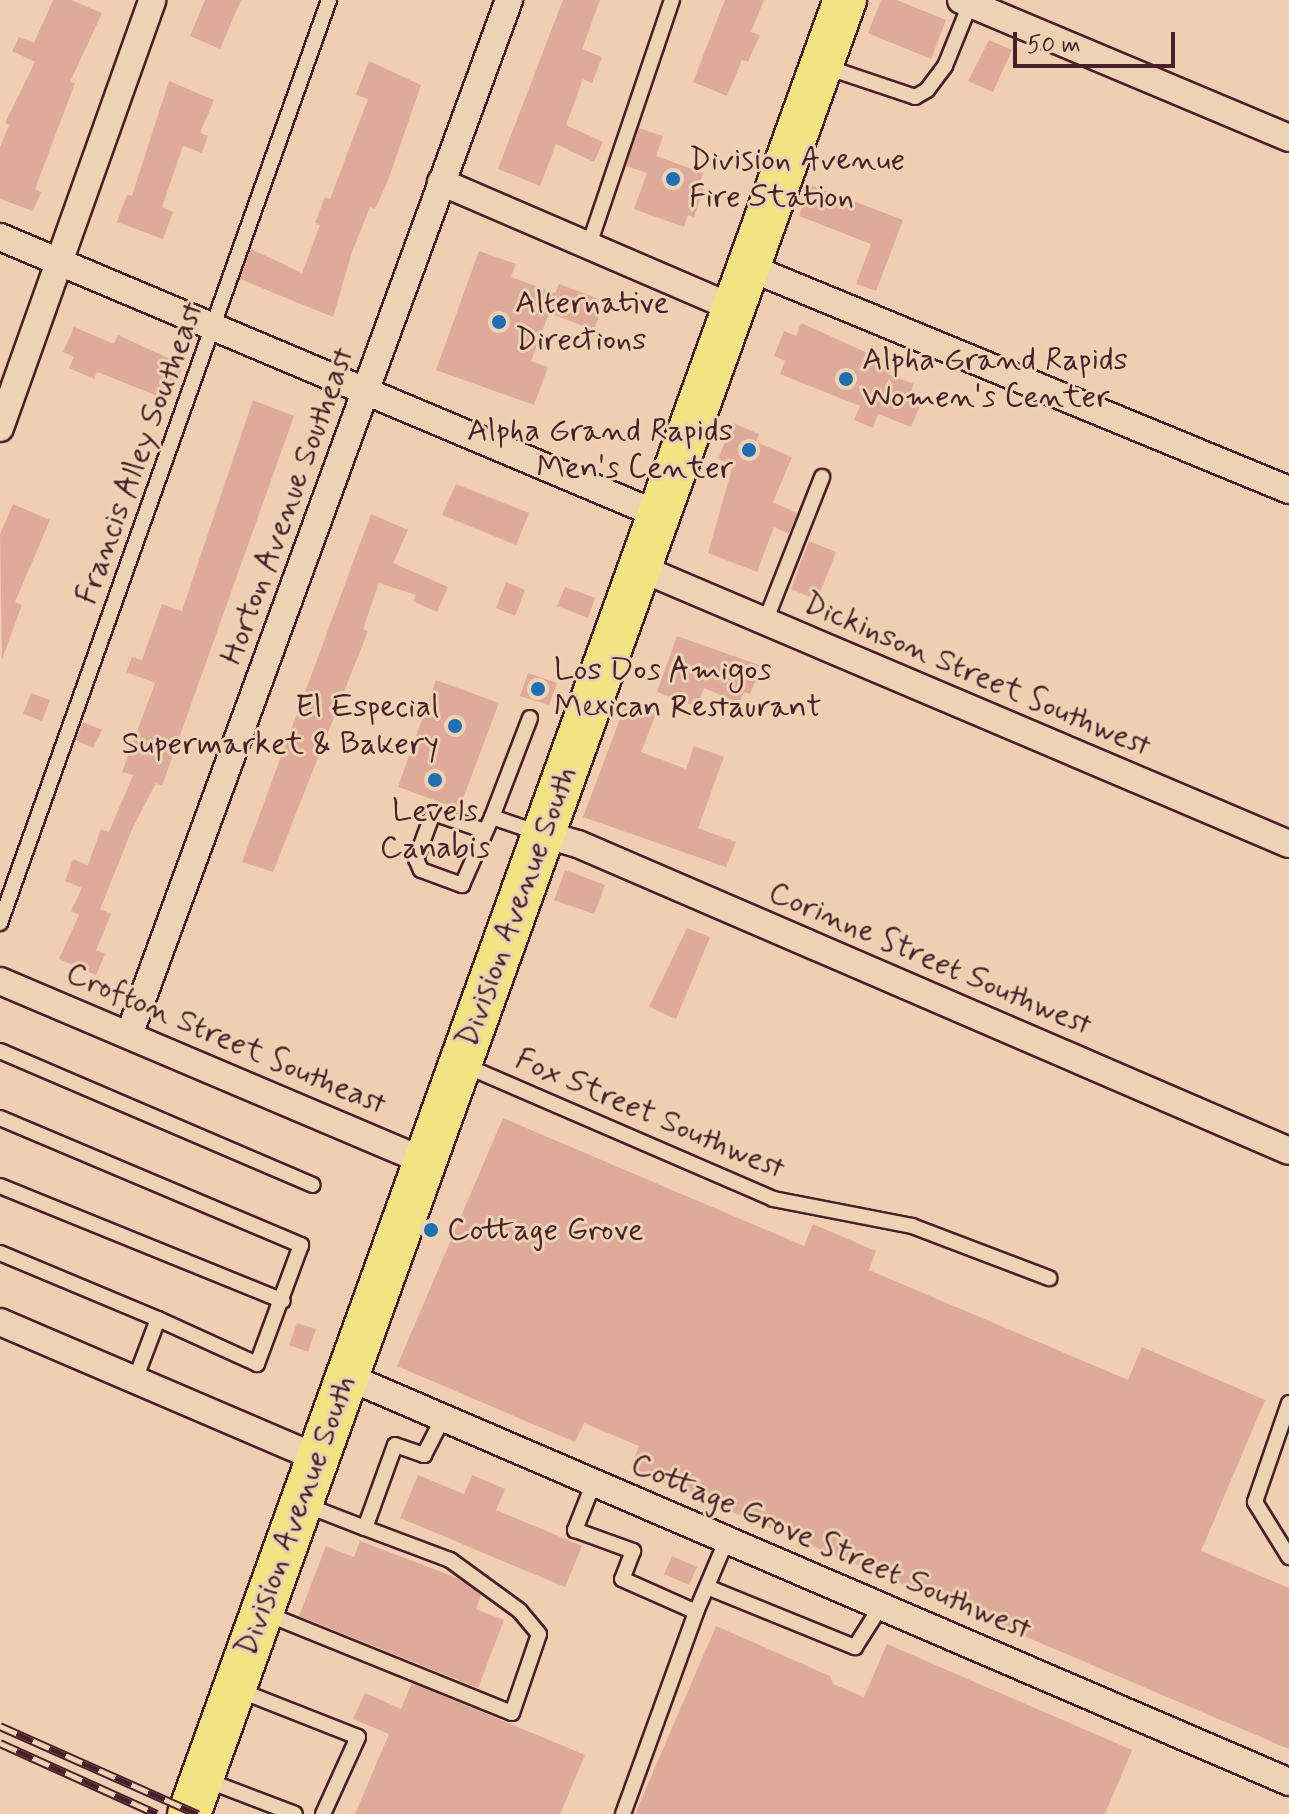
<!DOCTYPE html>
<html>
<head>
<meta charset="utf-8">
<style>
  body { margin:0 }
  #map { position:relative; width:1289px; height:1814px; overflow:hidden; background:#efceb1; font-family:Mynerve,sans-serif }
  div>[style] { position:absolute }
  .building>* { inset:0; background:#e0aa9a }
  .roads { filter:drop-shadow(2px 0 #4a1f2b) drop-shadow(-2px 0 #4a1f2b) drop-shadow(0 2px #4a1f2b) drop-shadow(0 -2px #4a1f2b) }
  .lane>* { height:14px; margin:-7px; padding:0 7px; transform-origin:7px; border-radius:7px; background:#ebd3b3 }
  .street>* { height:26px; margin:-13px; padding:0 13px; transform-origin:13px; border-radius:13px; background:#ebd3b3 }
  .primary>* { height:42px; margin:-21px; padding:0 21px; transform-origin:21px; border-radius:21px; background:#f4e382 }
  .rail>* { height:9px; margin-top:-4.5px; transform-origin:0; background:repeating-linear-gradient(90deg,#ebd3b3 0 18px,#4a1f2b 0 36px); box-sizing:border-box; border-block:2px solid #4a1f2b }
  .dots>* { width:22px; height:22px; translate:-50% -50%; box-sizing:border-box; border:4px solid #ebd3b3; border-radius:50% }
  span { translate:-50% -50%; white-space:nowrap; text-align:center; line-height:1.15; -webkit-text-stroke:6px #ebd3b3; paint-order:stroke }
  .poi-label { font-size:32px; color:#4a1f2b }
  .left { translate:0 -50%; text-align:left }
  .right { translate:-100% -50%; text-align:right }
  .street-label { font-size:32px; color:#4a1f2b }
  .scale { position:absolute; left:1013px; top:32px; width:162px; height:36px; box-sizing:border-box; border:4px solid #4a1f2b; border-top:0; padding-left:10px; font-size:24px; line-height:28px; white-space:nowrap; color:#4a1f2b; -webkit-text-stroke:6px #ebd3b3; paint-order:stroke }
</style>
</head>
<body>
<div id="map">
  <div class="building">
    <i style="clip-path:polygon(53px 0,71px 0,102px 13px,70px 82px,75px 83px,35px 189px,41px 192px,33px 211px,0 199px,0 147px,9px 125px,5px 123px,35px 62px,12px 51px,19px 37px,34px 43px)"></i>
    <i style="clip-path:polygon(205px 0,241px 0,220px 49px,190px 36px)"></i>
    <i style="clip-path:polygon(563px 0,600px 0,582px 49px,602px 57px,592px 83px,583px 79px,566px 125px,603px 142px,594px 162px,556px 144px,540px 186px,498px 169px)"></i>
    <i style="clip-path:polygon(725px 0,764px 0,751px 32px,760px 35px,748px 62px,742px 60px,727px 96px,693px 82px)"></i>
    <i style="clip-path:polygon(881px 0,897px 0,946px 20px,931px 59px,868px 33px)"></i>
    <i style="clip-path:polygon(989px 40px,1012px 50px,993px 92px,968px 81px)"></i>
    <i style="clip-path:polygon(369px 61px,421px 85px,387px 183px,375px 209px,370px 207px,352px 252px,333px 317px,240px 279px,251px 249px,302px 273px,320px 225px,315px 223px,325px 197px,330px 199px,368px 99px,356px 95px)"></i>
    <i style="clip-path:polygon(169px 81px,214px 100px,200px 133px,208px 136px,202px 153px,183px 146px,162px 207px,173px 212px,163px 239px,117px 222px,127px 195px,132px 196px)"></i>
    <i style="clip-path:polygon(639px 128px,663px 136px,656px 156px,703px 173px,699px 185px,704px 188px,694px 217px,688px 215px,684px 227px,634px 209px,647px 173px,626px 166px)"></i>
    <i style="clip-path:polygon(811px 185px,903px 220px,876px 291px,856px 284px,871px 244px,799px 216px)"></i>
    <i style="clip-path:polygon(479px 251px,516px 264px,511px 277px,555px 293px,559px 284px,599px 299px,597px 305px,602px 307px,594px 330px,549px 313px,531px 361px,548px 367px,534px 405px,436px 370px)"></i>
    <i style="clip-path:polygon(801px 323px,892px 364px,888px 374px,914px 384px,907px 401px,920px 406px,911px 427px,878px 414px,873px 428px,854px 420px,860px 406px,780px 374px,785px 361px,774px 356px,784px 331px,796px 336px)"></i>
    <i style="clip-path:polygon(74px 327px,114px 344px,118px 335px,183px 365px,168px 400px,97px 372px,94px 379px,69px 368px,74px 357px,63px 352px)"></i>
    <i style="clip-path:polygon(253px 400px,294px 416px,162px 786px,156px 783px,133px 827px,100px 909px,111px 914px,96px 950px,105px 954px,96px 975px,59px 959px,79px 915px,71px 911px,82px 888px,65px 881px,73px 859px,88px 865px,101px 829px,109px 832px,133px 775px,122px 772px,155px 683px,126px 672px,132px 657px,142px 660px,162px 604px,182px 611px)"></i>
    <i style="clip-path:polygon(733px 423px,759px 434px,756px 442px,792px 457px,773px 502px,797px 513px,789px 534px,774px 527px,757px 572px,708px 553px,733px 465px,718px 459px)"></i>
    <i style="clip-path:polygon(456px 484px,529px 513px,516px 545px,442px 515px)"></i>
    <i style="clip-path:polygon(13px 504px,50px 520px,15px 602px,22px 605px,2px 659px,0 534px)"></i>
    <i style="clip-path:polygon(371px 514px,408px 530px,393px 563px,448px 587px,437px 612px,413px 601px,416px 595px,379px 583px,363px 629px,368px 631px,273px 872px,242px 862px)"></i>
    <i style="clip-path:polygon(809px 541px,836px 552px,817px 600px,791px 589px)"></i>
    <i style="clip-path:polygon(506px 582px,525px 590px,515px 616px,496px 608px)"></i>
    <i style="clip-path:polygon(565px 587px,595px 598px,588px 618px,557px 606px)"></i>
    <i style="clip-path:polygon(677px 636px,762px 666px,750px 694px,744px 692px,739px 703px,704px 688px,697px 707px,657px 692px)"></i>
    <i style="clip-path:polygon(528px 673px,557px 683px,549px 705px,520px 696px)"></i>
    <i style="clip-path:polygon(436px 680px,499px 703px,459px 809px,398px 787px)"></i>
    <i style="clip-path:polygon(31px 693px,50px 700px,42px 721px,23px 714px)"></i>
    <i style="clip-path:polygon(626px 703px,656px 714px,641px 752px,686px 769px,694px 746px,724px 757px,698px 828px,736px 842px,726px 867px,583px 817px)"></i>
    <i style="clip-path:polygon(83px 722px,102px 730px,93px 748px,76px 740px)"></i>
    <i style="clip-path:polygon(565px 870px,605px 885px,594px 914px,554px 900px)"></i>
    <i style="clip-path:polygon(687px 928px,710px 937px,676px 1019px,649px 1007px)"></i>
    <i style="clip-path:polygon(503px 1118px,804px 1246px,813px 1224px,876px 1251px,869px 1270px,1128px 1380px,1142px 1347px,1265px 1400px,1201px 1551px,1289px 1588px,1289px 1749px,630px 1468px,639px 1446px,584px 1423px,575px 1442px,397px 1366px)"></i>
    <i style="clip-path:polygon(297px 1323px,316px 1329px,308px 1352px,289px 1345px)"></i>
    <i style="clip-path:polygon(418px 1475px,464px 1494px,472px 1475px,505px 1489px,496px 1510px,582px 1546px,565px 1587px,400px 1518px)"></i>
    <i style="clip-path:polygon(360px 1541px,460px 1579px,481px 1595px,476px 1609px,504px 1620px,478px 1688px,299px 1616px,326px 1546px,354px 1557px)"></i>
    <i style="clip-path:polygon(672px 1556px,697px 1567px,689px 1585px,664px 1574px)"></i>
    <i style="clip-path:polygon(716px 1626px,830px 1676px,833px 1684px,864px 1697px,887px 1644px,1132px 1750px,1105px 1814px,635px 1814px)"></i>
    <i style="clip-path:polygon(412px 1683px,585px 1755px,560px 1814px,355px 1814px,389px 1734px,353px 1719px,365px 1693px,401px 1709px)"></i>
  </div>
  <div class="roads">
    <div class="lane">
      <i style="left:826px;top:67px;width:94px;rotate:18.6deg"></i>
      <i style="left:915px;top:97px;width:14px;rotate:-30deg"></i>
      <i style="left:927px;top:90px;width:30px;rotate:-53deg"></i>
      <i style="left:945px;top:66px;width:67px;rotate:-68deg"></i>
      <i style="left:589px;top:245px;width:259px;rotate:-71.3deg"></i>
      <i style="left:765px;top:622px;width:156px;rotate:-68.5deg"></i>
      <i style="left:530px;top:718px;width:106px;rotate:111deg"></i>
      <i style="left:492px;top:817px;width:50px;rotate:18.8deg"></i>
      <i style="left:485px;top:831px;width:55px;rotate:-160.9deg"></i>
      <i style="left:433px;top:813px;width:49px;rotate:110.3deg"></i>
      <i style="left:416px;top:859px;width:12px;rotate:66deg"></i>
      <i style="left:421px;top:870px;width:44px;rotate:20.1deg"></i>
      <i style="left:462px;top:885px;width:74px;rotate:-66.2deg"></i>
      <i style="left:0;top:923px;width:980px;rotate:-70.38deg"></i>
      <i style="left:0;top:1051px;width:340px;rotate:23.2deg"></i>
      <i style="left:464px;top:1065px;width:337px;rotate:23.4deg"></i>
      <i style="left:773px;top:1199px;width:142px;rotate:11deg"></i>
      <i style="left:912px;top:1226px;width:147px;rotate:20.8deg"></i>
      <i style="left:0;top:1118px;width:327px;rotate:22.9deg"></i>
      <i style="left:301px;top:1245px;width:127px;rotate:110.3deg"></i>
      <i style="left:257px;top:1364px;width:109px;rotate:-155.6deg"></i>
      <i style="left:158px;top:1319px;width:65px;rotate:110.7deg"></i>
      <i style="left:0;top:1186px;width:305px;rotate:22.1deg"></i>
      <i style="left:0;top:1253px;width:171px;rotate:22.7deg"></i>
      <i style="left:1289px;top:1403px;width:105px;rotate:109deg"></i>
      <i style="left:1255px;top:1502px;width:65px;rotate:58.3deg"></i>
      <i style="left:594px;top:1482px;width:52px;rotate:111.6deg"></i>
      <i style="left:575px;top:1530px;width:62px;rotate:19.9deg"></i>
      <i style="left:633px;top:1551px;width:30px;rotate:111deg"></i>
      <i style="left:622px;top:1579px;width:81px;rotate:24deg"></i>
      <i style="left:696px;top:1612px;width:79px;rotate:-67deg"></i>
      <i style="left:303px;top:1504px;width:66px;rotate:21.2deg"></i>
      <i style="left:365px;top:1528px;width:88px;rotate:-70.1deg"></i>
      <i style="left:395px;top:1445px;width:31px;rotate:19deg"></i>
      <i style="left:424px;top:1455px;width:42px;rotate:-62.8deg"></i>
      <i style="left:707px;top:1587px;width:160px;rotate:22.1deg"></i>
      <i style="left:855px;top:1647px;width:49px;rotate:-57.6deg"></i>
      <i style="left:267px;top:1614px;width:264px;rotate:22deg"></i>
      <i style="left:512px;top:1713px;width:83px;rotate:-71.1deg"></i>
      <i style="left:539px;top:1634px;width:30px;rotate:-130deg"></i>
      <i style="left:520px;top:1611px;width:87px;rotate:-143.9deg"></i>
      <i style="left:450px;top:1560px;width:91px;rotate:-159.4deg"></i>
      <i style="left:236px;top:1689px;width:131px;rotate:21.5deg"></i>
      <i style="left:358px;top:1737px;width:85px;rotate:114.4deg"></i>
      <i style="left:206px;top:1780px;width:95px;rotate:20.9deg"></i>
      <i style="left:623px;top:1814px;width:215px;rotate:-70.1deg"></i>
    </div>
    <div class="street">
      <i style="left:961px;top:0;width:356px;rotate:22.8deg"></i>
      <i style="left:441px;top:182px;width:319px;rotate:23.3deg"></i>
      <i style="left:0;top:237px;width:715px;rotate:22.87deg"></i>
      <i style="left:748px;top:267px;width:585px;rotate:22.4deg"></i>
      <i style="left:0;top:428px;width:454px;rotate:-70.4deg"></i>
      <i style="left:640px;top:568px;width:705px;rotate:23.04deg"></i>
      <i style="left:543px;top:834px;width:36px;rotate:16deg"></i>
      <i style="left:578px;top:844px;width:774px;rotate:23.35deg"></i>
      <i style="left:0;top:981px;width:462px;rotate:23deg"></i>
      <i style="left:129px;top:1035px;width:1103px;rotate:-69.84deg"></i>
      <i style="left:0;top:1322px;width:347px;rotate:23.2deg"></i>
      <i style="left:346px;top:1376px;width:1027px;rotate:23.29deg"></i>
    </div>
    <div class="primary">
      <i style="left:189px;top:1814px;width:1929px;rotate:-70.12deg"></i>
    </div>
  </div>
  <div class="rail">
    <i style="left:0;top:1726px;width:217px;rotate:24deg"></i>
    <i style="left:0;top:1743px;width:172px;rotate:24.3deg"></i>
  </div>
  <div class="dots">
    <i style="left:673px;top:179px;background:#1f6fb2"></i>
    <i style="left:499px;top:322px;background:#1f6fb2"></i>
    <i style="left:846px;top:379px;background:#1f6fb2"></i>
    <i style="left:749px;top:450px;background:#1f6fb2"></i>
    <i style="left:538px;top:689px;background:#1f6fb2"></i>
    <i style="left:455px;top:726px;background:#1f6fb2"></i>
    <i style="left:435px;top:780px;background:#1f6fb2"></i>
    <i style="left:431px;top:1230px;background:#1f6fb2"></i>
  </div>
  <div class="poi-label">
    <span class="left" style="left:689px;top:179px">Division Avenue<br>Fire Station</span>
    <span class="left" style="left:515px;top:322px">Alternative<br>Directions</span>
    <span class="left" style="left:862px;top:379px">Alpha Grand Rapids<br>Women's Center</span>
    <span class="right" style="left:733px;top:450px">Alpha Grand Rapids<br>Men's Center</span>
    <span class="left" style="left:554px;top:689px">Los Dos Amigos<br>Mexican Restaurant</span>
    <span class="right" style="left:439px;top:726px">El Especial<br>Supermarket &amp; Bakery</span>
    <span style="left:435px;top:830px">Levels<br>Canabis</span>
    <span class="left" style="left:447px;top:1230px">Cottage Grove</span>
  </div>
  <div class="street-label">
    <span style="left:140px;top:453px;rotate:-70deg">Francis Alley Southeast</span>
    <span style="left:288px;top:506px;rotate:-70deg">Horton Avenue Southeast</span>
    <span style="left:977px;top:675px;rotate:23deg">Dickinson Street Southwest</span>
    <span style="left:517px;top:907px;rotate:-70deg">Division Avenue South</span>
    <span style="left:930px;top:959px;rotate:23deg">Corinne Street Southwest</span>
    <span style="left:226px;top:1039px;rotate:23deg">Crofton Street Southeast</span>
    <span style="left:650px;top:1114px;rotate:23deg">Fox Street Southwest</span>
    <span style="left:296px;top:1516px;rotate:-70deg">Division Avenue South</span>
    <span style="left:831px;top:1547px;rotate:23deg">Cottage Grove Street Southwest</span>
  </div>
  <div class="scale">50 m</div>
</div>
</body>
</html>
